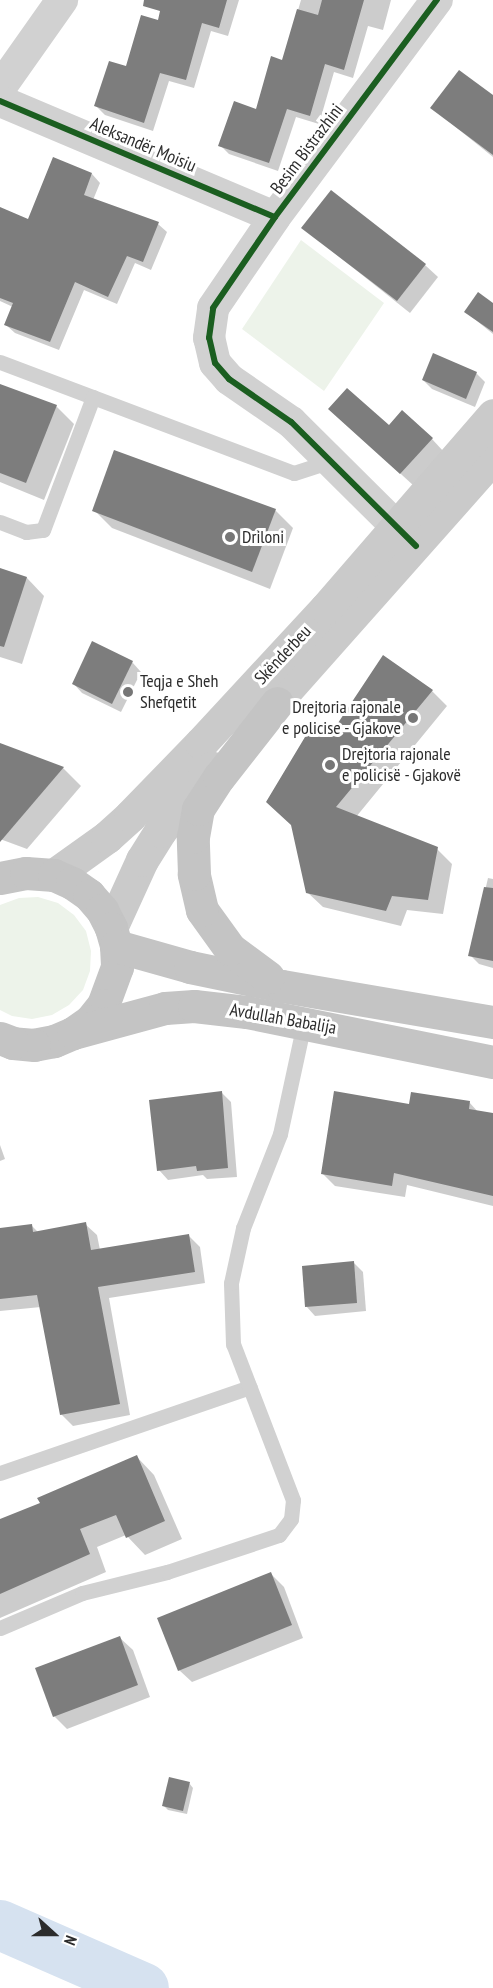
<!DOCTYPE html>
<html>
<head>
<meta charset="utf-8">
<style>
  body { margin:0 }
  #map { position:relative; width:493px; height:1988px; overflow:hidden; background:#fff; font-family:"PT Sans Narrow",sans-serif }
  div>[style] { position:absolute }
  .green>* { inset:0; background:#edf3ea }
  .shadow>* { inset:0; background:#0003 }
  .river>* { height:50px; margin:-25px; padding:0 25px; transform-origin:25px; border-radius:25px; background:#d6e2f0 }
  .building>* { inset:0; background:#7d7d7d }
  .service>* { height:15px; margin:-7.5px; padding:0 7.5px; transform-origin:7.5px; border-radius:7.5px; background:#d1d1d1 }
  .minor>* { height:32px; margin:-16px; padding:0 16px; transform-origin:16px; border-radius:16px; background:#d1d1d1 }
  .secondary>* { height:33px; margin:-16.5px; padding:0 16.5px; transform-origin:16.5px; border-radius:16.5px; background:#cacaca }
  .primary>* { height:33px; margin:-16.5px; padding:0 16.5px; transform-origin:16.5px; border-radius:16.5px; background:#c4c4c4 }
  .cycleway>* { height:6px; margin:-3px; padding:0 3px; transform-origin:3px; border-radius:3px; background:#1b5e20 }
  .dots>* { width:16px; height:16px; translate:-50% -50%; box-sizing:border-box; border:3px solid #fff; border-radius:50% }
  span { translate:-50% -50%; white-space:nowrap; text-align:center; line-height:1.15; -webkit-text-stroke:6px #fff; paint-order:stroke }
  .street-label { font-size:18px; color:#2c2c2c }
  .poi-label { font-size:18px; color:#2c2c2c }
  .left { translate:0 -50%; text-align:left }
  .right { translate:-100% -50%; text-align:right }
  .north { position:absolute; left:24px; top:1904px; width:60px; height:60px; -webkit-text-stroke:4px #fff; paint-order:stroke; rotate:111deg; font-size:16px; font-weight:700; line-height:24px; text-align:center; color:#2c2c2c }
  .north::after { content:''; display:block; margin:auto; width:21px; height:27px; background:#2c2c2c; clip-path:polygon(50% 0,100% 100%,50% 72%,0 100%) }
</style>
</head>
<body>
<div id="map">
  <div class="green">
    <i style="clip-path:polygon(301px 240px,384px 303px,324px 391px,242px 329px)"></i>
    <i style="clip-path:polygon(38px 897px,58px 903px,74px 915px,86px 931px,91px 951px,90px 971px,83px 990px,69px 1005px,52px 1015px,32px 1019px,12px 1016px,0 1010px,0 905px,19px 898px)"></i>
  </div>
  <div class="shadow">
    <i style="clip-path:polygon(165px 0,239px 0,228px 36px,211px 31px,194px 88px,169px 81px,153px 131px,105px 115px,96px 106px,127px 68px,159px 22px)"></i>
    <i style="clip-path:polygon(301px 0,391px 0,383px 30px,368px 26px,353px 78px,334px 72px,319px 124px,296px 117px,278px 171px,229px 154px,220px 145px,257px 110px,283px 61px)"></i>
    <i style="clip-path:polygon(493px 97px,493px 157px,432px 108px)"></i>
    <i style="clip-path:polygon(92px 174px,100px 183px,93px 200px,158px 224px,167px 232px,151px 270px,135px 263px,117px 304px,84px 290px,59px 350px,15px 333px,6px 325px,13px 307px,0 301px,0 209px,28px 221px)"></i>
    <i style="clip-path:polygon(303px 228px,425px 265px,438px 277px,410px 313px)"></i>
    <i style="clip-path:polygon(493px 305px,493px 334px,466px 312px)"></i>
    <i style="clip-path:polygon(476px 373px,485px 382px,475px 407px,432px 389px,423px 380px)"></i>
    <i style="clip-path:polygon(0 386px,56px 406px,74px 424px,44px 500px,0 482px)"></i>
    <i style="clip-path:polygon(343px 421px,389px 427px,432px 439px,444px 452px,414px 486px)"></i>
    <i style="clip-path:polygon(94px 510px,275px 510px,293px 528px,270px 589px,112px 528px)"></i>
    <i style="clip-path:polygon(0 570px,27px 578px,44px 596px,22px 664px,0 657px)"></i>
    <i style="clip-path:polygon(384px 657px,432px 691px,447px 706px,356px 817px,437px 849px,452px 864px,443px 914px,407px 910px,401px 926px,323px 907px,307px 892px)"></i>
    <i style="clip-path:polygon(132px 662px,141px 672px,121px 712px,82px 693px,73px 683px)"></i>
    <i style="clip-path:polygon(0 745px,63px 768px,81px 786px,27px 849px,0 839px)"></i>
    <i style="clip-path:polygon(488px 878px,493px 879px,493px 968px,479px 964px,470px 955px)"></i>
    <i style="clip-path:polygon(222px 1093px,231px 1102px,237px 1177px,207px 1179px,203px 1175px,168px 1180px,159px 1170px)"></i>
    <i style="clip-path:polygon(469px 1102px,479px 1113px,493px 1115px,493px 1206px,407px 1185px,405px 1197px,335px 1186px,322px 1173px,411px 1105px)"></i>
    <i style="clip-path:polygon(0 1145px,5px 1159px,0 1161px)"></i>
    <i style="clip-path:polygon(85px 1224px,97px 1235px,100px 1250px,188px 1235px,200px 1247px,205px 1283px,109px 1298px,130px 1415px,73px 1426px,61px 1414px,41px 1307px,0 1311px,0 1230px,32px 1226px,39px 1233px)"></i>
    <i style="clip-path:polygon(354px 1263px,363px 1272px,366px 1311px,315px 1316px,306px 1306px)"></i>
    <i style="clip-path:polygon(137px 1457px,154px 1475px,182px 1539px,145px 1555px,126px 1535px,97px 1547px,106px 1572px,0 1618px,0 1521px,42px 1504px)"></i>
    <i style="clip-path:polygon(271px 1574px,284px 1587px,303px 1638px,192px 1682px,179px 1670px)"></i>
    <i style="clip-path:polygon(120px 1638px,133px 1650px,150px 1697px,67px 1729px,54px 1716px)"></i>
    <i style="clip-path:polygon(189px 1783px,193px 1788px,187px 1814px,168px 1810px,163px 1805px)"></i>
  </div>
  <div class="river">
    <i style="left:0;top:1925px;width:157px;rotate:23.6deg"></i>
  </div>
  <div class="building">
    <i style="clip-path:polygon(144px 0,227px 0,219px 28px,202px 23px,186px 80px,160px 73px,144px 123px,94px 106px,109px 61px,126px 66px,141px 15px,158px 20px,160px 11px,143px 6px)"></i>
    <i style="clip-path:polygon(322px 0,364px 0,344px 70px,325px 64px,310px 116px,287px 109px,269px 163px,218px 146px,234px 101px,256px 109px,271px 56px,282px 60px,297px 9px,318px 15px)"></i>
    <i style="clip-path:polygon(459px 70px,493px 95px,493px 155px,430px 108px)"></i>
    <i style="clip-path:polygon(53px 157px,92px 173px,84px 195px,159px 222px,143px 262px,127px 256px,108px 297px,75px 282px,50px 342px,4px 325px,13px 303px,0 298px,0 207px,28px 219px)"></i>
    <i style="clip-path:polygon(331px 190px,426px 264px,397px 301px,301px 228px)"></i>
    <i style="clip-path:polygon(478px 292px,493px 303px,493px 332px,464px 312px)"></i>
    <i style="clip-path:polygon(433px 353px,477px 372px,466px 399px,422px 380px)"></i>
    <i style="clip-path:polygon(0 384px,57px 405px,26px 483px,0 473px)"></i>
    <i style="clip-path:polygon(347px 388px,389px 425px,402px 410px,433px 438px,400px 474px,328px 409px)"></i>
    <i style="clip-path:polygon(114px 450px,276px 509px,252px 572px,92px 511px)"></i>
    <i style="clip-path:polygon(0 568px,27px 577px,4px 647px,0 646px)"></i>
    <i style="clip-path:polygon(92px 641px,133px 661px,112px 704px,72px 684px)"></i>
    <i style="clip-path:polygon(383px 655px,433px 690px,336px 807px,438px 847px,428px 900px,392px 896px,386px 911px,306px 893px,291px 825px,266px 802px,314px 722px,334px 729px)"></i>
    <i style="clip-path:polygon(0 743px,64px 767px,0 842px)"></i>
    <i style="clip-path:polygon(484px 887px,493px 888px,493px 961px,468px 956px)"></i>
    <i style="clip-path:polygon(222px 1091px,228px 1168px,197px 1171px,196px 1166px,157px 1171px,149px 1100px)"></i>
    <i style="clip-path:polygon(334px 1091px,409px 1104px,411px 1092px,470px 1101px,469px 1109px,493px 1113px,493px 1196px,394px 1173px,392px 1186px,321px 1174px)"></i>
    <i style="clip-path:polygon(86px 1222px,91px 1250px,189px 1234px,195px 1272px,98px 1287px,120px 1404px,60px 1415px,37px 1295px,0 1299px,0 1228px,32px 1224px,33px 1232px)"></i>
    <i style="clip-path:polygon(354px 1261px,357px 1303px,305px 1307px,302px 1266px)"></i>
    <i style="clip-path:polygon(137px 1455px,165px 1521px,126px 1538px,116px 1515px,80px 1529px,90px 1554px,0 1594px,0 1519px,40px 1503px,37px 1498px)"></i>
    <i style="clip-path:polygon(271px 1572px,292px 1625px,178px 1671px,157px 1618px)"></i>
    <i style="clip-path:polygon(120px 1636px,138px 1685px,53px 1717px,35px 1668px)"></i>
    <i style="clip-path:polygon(169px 1777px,190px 1782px,183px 1811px,162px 1806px)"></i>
  </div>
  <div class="service">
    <i style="left:0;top:362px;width:314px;rotate:20.7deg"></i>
    <i style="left:294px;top:473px;width:38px;rotate:-18deg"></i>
    <i style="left:0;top:522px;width:28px;rotate:21deg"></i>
    <i style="left:26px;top:532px;width:17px;rotate:-7deg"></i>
    <i style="left:43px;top:530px;width:142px;rotate:-69.4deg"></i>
    <i style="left:0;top:1473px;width:264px;rotate:-19deg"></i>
    <i style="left:0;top:1628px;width:89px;rotate:-23.1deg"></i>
    <i style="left:82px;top:1593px;width:88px;rotate:-13.9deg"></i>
    <i style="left:167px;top:1572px;width:118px;rotate:-18.3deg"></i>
    <i style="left:279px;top:1535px;width:20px;rotate:-53deg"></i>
    <i style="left:291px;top:1519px;width:19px;rotate:-84deg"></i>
    <i style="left:293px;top:1500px;width:167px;rotate:-111deg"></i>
    <i style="left:233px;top:1344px;width:61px;rotate:-91.9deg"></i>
    <i style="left:231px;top:1283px;width:56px;rotate:-77.7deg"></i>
    <i style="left:243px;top:1228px;width:101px;rotate:-68.5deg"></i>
    <i style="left:280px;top:1134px;width:114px;rotate:-77.8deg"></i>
  </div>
  <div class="minor">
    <i style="left:0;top:88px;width:108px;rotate:-54.8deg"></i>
    <i style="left:0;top:101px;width:298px;rotate:22.9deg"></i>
    <i style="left:414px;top:544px;width:173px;rotate:-135.2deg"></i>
    <i style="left:291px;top:422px;width:75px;rotate:-145.3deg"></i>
    <i style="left:229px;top:379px;width:21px;rotate:-131deg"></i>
    <i style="left:215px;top:363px;width:26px;rotate:-103deg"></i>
    <i style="left:209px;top:338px;width:30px;rotate:-82deg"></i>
    <i style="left:213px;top:308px;width:110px;rotate:-55.7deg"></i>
    <i style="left:275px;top:217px;width:271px;rotate:-53.3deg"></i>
  </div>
  <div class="secondary">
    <i style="left:257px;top:723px;width:356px;rotate:-48.4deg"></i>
    <i style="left:54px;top:875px;width:65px;rotate:-35.6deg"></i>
    <i style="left:107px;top:837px;width:31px;rotate:-42deg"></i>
    <i style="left:130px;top:816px;width:102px;rotate:-45.8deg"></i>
    <i style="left:201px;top:743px;width:184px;rotate:-47.2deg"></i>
    <i style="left:326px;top:608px;width:255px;rotate:-49.1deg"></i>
    <i style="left:111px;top:928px;width:75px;rotate:-65.5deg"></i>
    <i style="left:142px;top:860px;width:34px;rotate:-58deg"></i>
    <i style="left:160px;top:831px;width:82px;rotate:-50.5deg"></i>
  </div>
  <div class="primary">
    <i style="left:0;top:878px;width:26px;rotate:-11deg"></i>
    <i style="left:26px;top:873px;width:28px;rotate:4deg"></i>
    <i style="left:54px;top:875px;width:20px;rotate:24deg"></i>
    <i style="left:72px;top:883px;width:21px;rotate:35deg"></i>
    <i style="left:89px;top:895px;width:20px;rotate:49deg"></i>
    <i style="left:102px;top:910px;width:20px;rotate:63deg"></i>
    <i style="left:111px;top:928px;width:19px;rotate:74deg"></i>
    <i style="left:116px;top:946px;width:21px;rotate:87deg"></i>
    <i style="left:117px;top:967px;width:40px;rotate:110.2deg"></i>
    <i style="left:103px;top:1005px;width:21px;rotate:129deg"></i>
    <i style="left:90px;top:1021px;width:21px;rotate:145deg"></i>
    <i style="left:73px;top:1033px;width:21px;rotate:157deg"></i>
    <i style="left:54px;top:1041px;width:20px;rotate:169deg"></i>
    <i style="left:34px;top:1045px;width:21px;rotate:-175deg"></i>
    <i style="left:13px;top:1043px;width:14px;rotate:-159deg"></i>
    <i style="left:116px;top:946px;width:77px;rotate:15.8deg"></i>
    <i style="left:190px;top:967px;width:94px;rotate:11.7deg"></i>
    <i style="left:282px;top:986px;width:214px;rotate:9.7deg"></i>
    <i style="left:268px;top:977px;width:47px;rotate:-143.6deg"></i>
    <i style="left:230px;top:949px;width:48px;rotate:-125.7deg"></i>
    <i style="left:202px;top:910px;width:37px;rotate:-103deg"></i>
    <i style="left:194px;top:874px;width:37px;rotate:-92deg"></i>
    <i style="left:193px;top:837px;width:28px;rotate:-80deg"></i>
    <i style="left:198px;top:809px;width:38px;rotate:-57deg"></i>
    <i style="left:219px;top:777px;width:94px;rotate:-51.9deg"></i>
    <i style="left:73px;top:1033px;width:95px;rotate:-15.2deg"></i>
    <i style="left:165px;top:1008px;width:29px;rotate:-4deg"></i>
    <i style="left:194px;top:1006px;width:53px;rotate:6.5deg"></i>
    <i style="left:247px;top:1012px;width:251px;rotate:11.5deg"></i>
  </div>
  <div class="cycleway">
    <i style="left:0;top:101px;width:298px;rotate:22.9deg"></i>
    <i style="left:416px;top:546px;width:176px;rotate:-135.2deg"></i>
    <i style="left:291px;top:422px;width:75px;rotate:-145.3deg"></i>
    <i style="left:229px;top:379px;width:21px;rotate:-131deg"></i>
    <i style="left:215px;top:363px;width:26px;rotate:-103deg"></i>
    <i style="left:209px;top:338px;width:30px;rotate:-82deg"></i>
    <i style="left:213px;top:308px;width:110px;rotate:-55.7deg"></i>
    <i style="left:275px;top:217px;width:271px;rotate:-53.3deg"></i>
  </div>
  <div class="dots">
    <i style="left:230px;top:537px;background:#767676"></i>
    <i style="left:128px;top:692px;background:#767676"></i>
    <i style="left:413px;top:718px;background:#767676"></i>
    <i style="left:330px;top:765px;background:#767676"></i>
  </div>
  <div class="street-label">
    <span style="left:143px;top:145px;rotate:23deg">Aleksandër Moisiu</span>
    <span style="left:307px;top:149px;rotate:-53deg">Besim Bistrazhini</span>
    <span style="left:283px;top:655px;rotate:-47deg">Skënderbeu</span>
    <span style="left:283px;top:1019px;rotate:10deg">Avdullah Babalija</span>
  </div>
  <div class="poi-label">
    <span class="left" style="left:242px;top:537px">Driloni</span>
    <span class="left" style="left:140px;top:692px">Teqja e Sheh<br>Shefqetit</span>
    <span class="right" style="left:401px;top:718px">Drejtoria rajonale<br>e policise - Gjakove</span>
    <span class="left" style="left:342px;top:765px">Drejtoria rajonale<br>e policisë - Gjakovë</span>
  </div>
  <div class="north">N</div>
</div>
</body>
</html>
